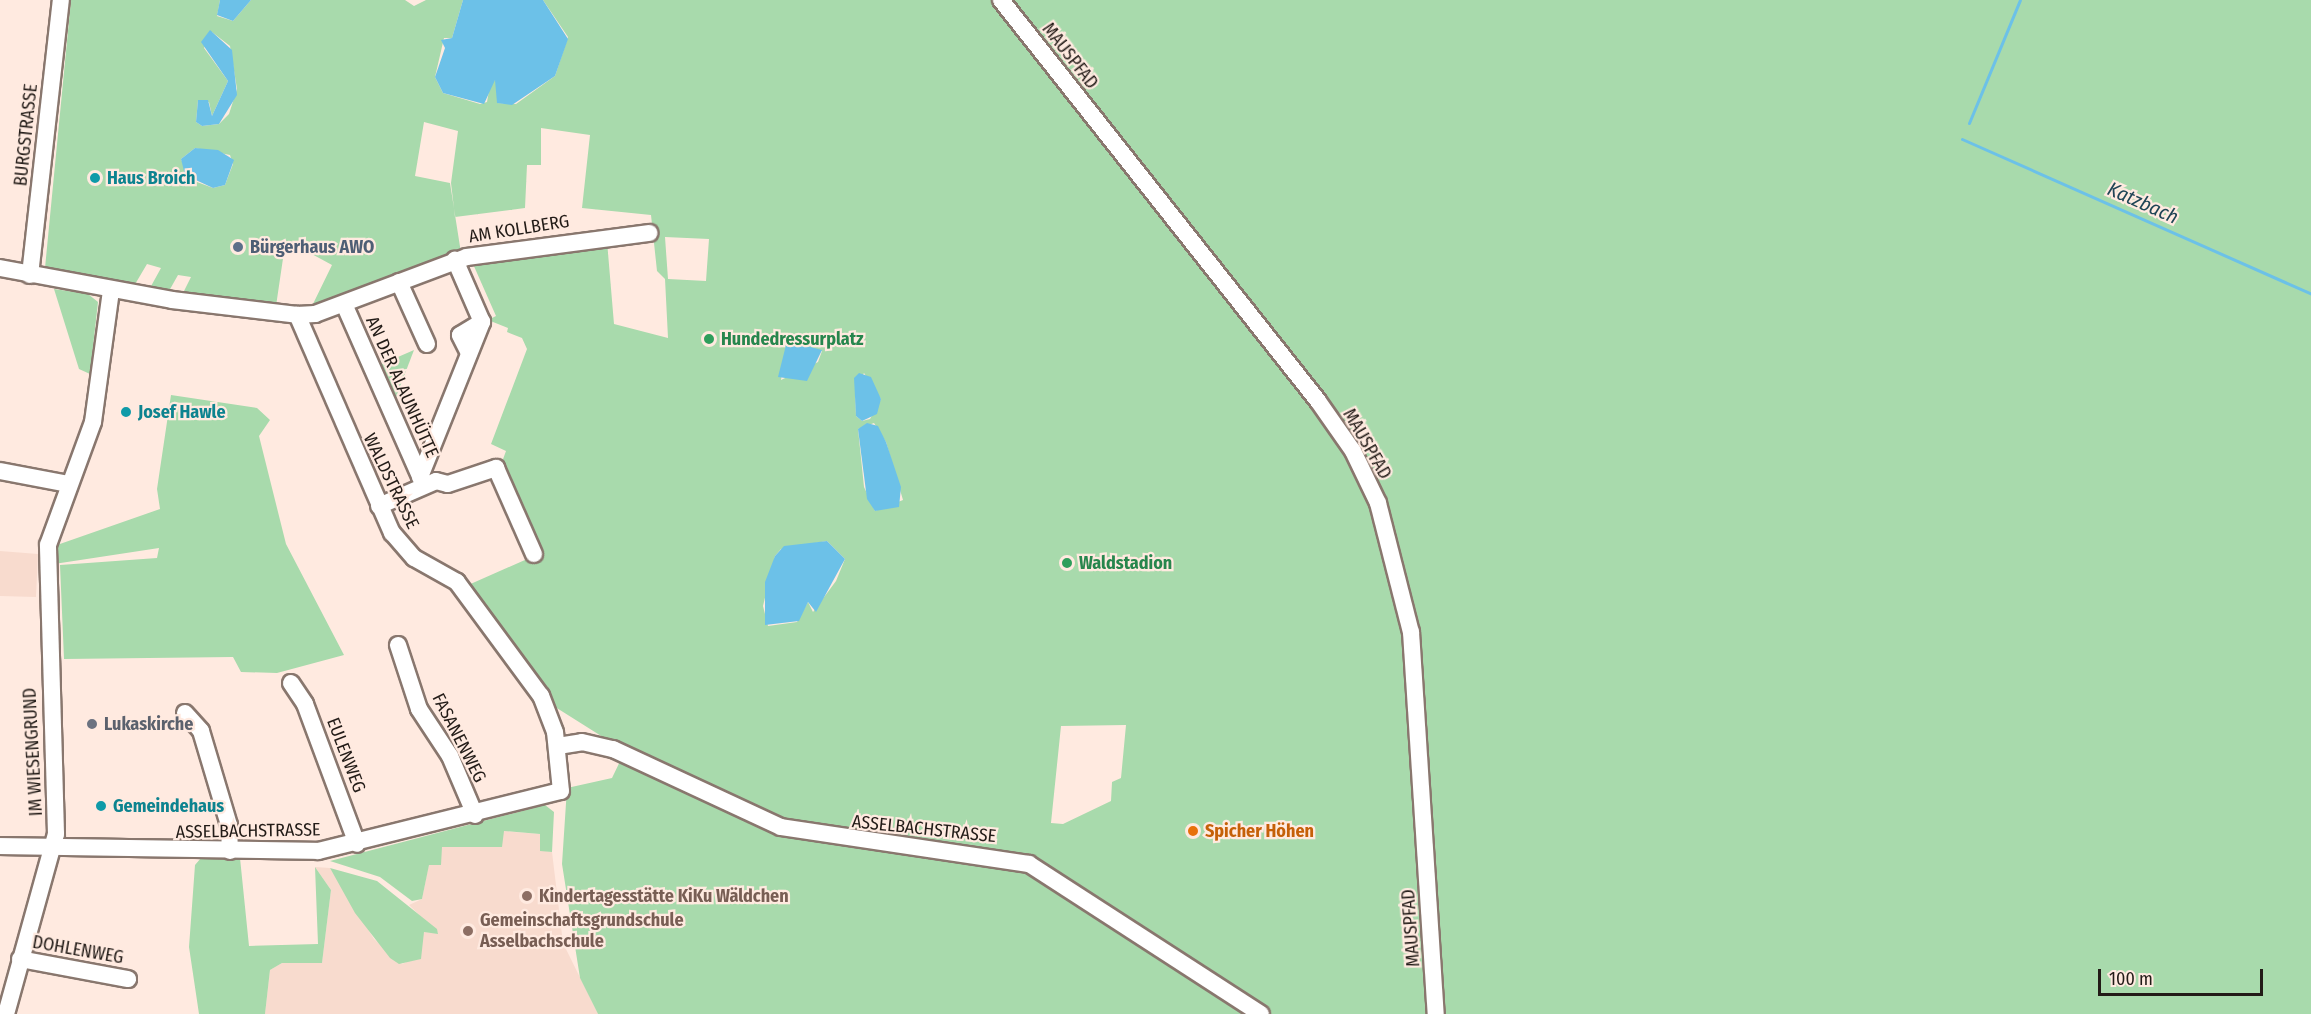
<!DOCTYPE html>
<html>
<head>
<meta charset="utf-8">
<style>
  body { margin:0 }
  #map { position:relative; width:2311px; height:1014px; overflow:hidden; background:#ffeae0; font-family:"Fira Sans Condensed",sans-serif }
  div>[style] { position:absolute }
  .built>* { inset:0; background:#f8dbce }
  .green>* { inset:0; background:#a8daac }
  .water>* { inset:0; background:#6cc1e8 }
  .stream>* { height:3px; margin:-1.5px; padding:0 1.5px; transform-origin:1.5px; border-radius:1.5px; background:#6cc1e8 }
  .roads { filter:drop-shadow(2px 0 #89776e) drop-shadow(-2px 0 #89776e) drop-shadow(0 2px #89776e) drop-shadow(0 -2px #89776e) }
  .minor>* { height:16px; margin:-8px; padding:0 8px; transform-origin:8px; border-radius:8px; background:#fff }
  .dots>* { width:16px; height:16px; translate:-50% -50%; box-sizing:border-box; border:3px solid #ffeae0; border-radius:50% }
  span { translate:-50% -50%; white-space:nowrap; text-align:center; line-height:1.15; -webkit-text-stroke:4.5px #ffeae0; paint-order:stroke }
  .street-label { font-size:18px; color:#221b17 }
  .culture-label { font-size:18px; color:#0d838f; font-weight:700 }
  .left { translate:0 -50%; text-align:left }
  .service-label { font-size:18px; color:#4e5e75; font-weight:700 }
  .leisure-label { font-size:18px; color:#27864d; font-weight:700 }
  .worship-label { font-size:18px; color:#5b616d; font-weight:700 }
  .food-label { font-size:18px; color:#c56008; font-weight:700 }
  .education-label { font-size:18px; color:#785e54; font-weight:700 }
  .water-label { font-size:20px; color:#204556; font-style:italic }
  .scale { position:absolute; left:2098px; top:969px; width:165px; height:27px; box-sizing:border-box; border:3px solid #221b17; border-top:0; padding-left:8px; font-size:18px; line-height:21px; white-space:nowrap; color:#221b17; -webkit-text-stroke:4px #ffeae0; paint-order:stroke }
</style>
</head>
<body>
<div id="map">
  <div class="built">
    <i style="clip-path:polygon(0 551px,38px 554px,36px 597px,0 596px)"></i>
    <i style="clip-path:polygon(503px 831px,540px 834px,540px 850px,552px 852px,563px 943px,598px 1014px,265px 1014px,270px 970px,282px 963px,322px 963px,331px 890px,315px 867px,330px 868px,374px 939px,402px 964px,413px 959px,424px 932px,438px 933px,409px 905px,422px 899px,429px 864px,442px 847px,501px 847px)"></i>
  </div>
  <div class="green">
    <i style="clip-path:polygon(evenodd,71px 0,220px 0,217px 16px,233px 21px,251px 0,405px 0,414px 6px,426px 0,463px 0,452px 38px,444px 38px,435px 77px,443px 93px,480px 104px,487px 102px,491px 79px,497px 81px,497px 103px,516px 104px,555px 76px,568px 37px,543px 0,2311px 0,2311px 1014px,598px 1014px,580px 978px,562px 864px,567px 788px,612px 778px,625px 751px,552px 705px,466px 586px,543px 552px,502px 462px,506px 451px,491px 444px,527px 349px,522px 338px,507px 332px,508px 328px,488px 320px,496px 316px,473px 264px,607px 241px,614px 324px,668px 338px,665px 279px,657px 271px,651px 215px,582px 208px,590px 135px,541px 128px,541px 165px,527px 165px,525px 208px,455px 217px,451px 183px,458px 131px,424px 122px,415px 176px,450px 183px,461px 253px,312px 306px,332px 265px,297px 246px,285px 245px,276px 306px,183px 293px,191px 277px,178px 275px,169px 291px,150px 288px,161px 268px,147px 264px,134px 286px,45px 268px,71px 0,212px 32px,230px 46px,237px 89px,229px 114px,219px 124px,202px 126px,196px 122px,198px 100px,209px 102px,212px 116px,228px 81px,204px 48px,212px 32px,71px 0,195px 148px,230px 155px,233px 164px,225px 185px,213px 188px,189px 179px,181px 159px,195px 148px,71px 0,665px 237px,709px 239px,706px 281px,668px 279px,665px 237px,71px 0,787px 341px,822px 351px,818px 362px,781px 380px,787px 341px,71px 0,864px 373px,881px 399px,870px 419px,862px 421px,856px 416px,855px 389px,864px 373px,71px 0,874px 423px,886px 442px,903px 500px,875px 511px,864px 487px,858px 429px,874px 423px,71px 0,827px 541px,845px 559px,836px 581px,813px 612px,808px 602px,797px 622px,768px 626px,763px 606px,775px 556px,781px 549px,827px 541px,71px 0,1126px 725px,1121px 778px,1112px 782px,1111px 801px,1063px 824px,1051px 823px,1061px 726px,1126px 725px)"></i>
    <i style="clip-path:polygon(54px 289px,88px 294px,98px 302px,90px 374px,79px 369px)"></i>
    <i style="clip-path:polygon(414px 350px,393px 405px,375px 367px)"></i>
    <i style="clip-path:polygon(171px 395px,257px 408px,270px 420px,259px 436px,286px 544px,344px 655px,277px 673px,241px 672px,233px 657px,64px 659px,60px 565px,157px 558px,159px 548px,54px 564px,57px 545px,160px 509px,157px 489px)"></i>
    <i style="clip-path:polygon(545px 805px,554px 812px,552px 852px,540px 851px,540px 834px,504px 831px,502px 847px,442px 847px,441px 865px,429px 865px,422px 899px,412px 901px,380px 877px,330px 861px)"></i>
    <i style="clip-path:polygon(201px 858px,240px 858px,249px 946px,318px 944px,315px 867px,331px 890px,322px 963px,282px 963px,270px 970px,265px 1014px,199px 1014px,189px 947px,195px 865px)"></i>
    <i style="clip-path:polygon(330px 868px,377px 881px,437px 929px,438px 934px,424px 932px,421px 959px,399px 964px,390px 958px,355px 913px)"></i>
  </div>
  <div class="water">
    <i style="clip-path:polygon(220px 0,251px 0,233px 21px,217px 15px)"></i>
    <i style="clip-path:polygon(463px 0,543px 0,568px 39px,555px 76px,512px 105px,497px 103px,495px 80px,484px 104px,443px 93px,435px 77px,445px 48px,441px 40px,452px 38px)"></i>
    <i style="clip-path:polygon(210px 30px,232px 50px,237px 95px,219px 124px,202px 126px,196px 122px,198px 100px,208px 100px,212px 116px,228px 81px,201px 42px)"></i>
    <i style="clip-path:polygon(195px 148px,218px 150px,234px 160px,225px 185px,213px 188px,185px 175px,181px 159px)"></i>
    <i style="clip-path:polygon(787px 341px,822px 350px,807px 381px,778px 377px)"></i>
    <i style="clip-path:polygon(859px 373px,871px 377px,881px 399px,877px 414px,862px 421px,856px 416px,854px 378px)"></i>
    <i style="clip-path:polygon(867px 423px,878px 426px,886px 442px,901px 487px,899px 507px,875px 511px,867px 499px,858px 429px)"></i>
    <i style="clip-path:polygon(827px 541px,845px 559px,816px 612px,808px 602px,799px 621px,765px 625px,765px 582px,775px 556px,784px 546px)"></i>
  </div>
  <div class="stream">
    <i style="left:1969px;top:123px;width:133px;rotate:-67.5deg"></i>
    <i style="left:1962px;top:139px;width:382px;rotate:23.9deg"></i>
  </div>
  <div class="roads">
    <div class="minor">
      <i style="left:1001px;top:0;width:511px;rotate:51.67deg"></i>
      <i style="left:1318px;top:401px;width:61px;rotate:55deg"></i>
      <i style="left:1353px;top:451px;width:58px;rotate:64.3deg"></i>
      <i style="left:1378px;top:503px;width:133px;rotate:75.7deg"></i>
      <i style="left:1411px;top:632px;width:383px;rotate:86.3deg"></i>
      <i style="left:0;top:268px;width:175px;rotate:10.5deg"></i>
      <i style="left:172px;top:300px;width:126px;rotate:6.8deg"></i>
      <i style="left:297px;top:315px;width:18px;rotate:-3deg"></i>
      <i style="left:315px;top:314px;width:162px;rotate:-20.6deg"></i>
      <i style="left:467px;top:257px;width:184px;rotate:-7.5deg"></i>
      <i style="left:30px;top:275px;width:277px;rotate:-83.6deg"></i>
      <i style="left:399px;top:282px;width:68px;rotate:65.7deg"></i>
      <i style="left:344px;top:304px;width:196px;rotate:66.2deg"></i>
      <i style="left:469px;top:353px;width:20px;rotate:-117deg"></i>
      <i style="left:460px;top:335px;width:26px;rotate:-31deg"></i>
      <i style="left:0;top:471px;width:69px;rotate:10.8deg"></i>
      <i style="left:420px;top:477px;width:167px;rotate:-68.2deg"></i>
      <i style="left:482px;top:322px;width:68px;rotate:-113.5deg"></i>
      <i style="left:379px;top:506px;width:62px;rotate:-23.7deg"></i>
      <i style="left:436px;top:481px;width:12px;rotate:14deg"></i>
      <i style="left:448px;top:484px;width:51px;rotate:-18.4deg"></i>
      <i style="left:496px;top:468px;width:94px;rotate:66.2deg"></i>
      <i style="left:398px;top:645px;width:67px;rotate:71.8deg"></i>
      <i style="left:419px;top:709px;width:56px;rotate:56.6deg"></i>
      <i style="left:450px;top:756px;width:64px;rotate:67deg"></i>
      <i style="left:291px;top:683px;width:25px;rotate:56deg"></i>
      <i style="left:305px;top:704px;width:149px;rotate:69.6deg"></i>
      <i style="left:185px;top:713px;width:24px;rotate:48deg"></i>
      <i style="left:201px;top:731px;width:98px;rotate:73.4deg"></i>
      <i style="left:229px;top:825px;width:26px;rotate:88deg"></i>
      <i style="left:558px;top:746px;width:24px;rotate:-9deg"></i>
      <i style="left:582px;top:742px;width:32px;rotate:13deg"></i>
      <i style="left:613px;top:749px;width:185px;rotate:24.9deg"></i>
      <i style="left:781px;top:827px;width:251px;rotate:8.5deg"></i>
      <i style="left:1029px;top:864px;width:276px;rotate:32.9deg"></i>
      <i style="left:0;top:846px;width:318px;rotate:0.9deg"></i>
      <i style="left:318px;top:851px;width:250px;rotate:-13.9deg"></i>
      <i style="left:561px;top:791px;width:59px;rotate:-95.8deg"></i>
      <i style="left:555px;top:732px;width:39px;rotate:-111deg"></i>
      <i style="left:541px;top:696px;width:142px;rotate:-126.4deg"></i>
      <i style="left:457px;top:582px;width:49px;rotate:-150.8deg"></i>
      <i style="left:414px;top:558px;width:33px;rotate:-131deg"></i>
      <i style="left:392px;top:533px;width:238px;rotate:-113.5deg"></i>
      <i style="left:20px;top:959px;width:110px;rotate:10.5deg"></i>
      <i style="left:6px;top:1014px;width:187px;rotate:-74.5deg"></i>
      <i style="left:56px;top:834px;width:289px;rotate:-91.6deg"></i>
      <i style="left:48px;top:545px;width:131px;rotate:-69.9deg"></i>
      <i style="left:93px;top:422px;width:133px;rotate:-82.2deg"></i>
    </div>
  </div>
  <div class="dots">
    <i style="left:95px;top:178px;background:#0f9aa8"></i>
    <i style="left:238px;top:247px;background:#5c6f8a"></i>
    <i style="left:709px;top:339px;background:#2e9e5b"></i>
    <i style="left:126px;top:412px;background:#0f9aa8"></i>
    <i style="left:1067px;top:563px;background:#2e9e5b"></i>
    <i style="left:92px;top:724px;background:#6b7280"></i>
    <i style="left:101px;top:806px;background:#0f9aa8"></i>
    <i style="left:1193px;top:831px;background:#e8710a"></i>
    <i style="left:527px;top:896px;background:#8d6e63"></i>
    <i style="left:468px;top:931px;background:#8d6e63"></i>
  </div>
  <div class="street-label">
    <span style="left:1070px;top:56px;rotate:52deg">MAUSPFAD</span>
    <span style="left:26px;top:135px;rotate:-84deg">BURGSTRASSE</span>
    <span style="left:519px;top:229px;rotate:-9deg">AM KOLLBERG</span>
    <span style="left:402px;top:387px;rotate:66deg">AN DER ALAUNHÜTTE</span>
    <span style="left:1367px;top:444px;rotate:60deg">MAUSPFAD</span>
    <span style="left:391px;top:481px;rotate:64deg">WALDSTRASSE</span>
    <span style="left:459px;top:738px;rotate:63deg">FASANENWEG</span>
    <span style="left:33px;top:752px;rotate:-93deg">IM WIESENGRUND</span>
    <span style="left:346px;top:755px;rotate:69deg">EULENWEG</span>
    <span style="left:924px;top:829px;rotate:6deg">ASSELBACHSTRASSE</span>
    <span style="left:248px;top:831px;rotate:-1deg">ASSELBACHSTRASSE</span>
    <span style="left:1411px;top:928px;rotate:-94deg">MAUSPFAD</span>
    <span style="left:78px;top:950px;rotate:10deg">DOHLENWEG</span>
  </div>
  <div class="culture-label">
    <span class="left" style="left:107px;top:178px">Haus Broich</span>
    <span class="left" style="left:138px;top:412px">Josef Hawle</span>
    <span class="left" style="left:113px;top:806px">Gemeindehaus</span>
  </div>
  <div class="service-label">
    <span class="left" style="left:250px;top:247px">Bürgerhaus AWO</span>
  </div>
  <div class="leisure-label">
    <span class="left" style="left:721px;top:339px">Hundedressurplatz</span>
    <span class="left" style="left:1079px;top:563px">Waldstadion</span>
  </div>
  <div class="worship-label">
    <span class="left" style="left:104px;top:724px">Lukaskirche</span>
  </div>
  <div class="food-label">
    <span class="left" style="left:1205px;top:831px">Spicher Höhen</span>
  </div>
  <div class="education-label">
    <span class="left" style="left:539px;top:896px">Kindertagesstätte KiKu Wäldchen</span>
    <span class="left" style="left:480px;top:931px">Gemeinschaftsgrundschule<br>Asselbachschule</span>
  </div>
  <div class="water-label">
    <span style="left:2143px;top:203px;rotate:24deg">Katzbach</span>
  </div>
  <div class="scale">100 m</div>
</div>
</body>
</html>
